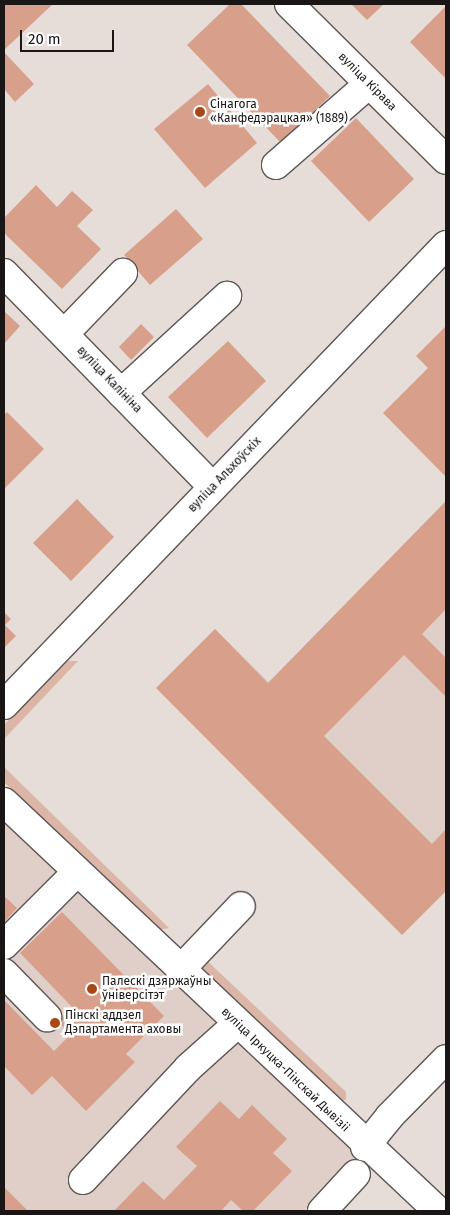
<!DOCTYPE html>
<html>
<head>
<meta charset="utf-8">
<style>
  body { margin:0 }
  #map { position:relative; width:450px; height:1215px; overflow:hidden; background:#e6ddd9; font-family:"Fira Sans",sans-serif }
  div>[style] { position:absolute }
  .built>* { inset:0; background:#dfcfc8 }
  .green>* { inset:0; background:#dbb5a6 }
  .building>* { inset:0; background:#d8a08b }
  .roads { filter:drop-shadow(1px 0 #5e5654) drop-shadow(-1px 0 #5e5654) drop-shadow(0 1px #5e5654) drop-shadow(0 -1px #5e5654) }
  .minor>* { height:28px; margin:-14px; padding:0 14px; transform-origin:14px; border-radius:14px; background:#fff }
  .major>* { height:28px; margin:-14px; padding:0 14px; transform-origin:14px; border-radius:14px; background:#fff }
  .dots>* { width:14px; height:14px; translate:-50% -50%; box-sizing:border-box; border:2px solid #fff; border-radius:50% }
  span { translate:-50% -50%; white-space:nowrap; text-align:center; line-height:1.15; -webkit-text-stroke:5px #fff; paint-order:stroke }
  .street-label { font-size:12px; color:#191615 }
  .poi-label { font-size:12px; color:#191615 }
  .left { translate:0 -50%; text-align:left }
  .frame { position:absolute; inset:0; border:5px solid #191615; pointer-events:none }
  .scale { position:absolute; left:20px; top:30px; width:94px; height:22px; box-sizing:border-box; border:2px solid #191615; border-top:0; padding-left:6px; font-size:15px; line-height:18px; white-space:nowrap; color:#191615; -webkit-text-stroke:4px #fff; paint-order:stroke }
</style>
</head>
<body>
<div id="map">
  <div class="built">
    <i style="clip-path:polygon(446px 501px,446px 891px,402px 935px,156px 688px,215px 629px,269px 682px)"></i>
    <i style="clip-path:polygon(4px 822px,356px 1155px,304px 1211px,4px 1211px)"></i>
  </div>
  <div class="green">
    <i style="clip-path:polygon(64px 661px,78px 661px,4px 739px,4px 725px)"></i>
    <i style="clip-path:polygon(4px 767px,169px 928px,157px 930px,4px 782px)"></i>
    <i style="clip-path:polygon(202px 956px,346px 1092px,346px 1099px,340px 1103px,200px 966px)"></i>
  </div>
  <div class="building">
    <i style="clip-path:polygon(4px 4px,53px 4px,4px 50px)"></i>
    <i style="clip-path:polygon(230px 4px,241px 4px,330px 96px,281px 143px,187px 45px)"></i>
    <i style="clip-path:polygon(351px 4px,384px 4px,367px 20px)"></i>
    <i style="clip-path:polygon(446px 6px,446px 79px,410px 42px)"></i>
    <i style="clip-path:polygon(4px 52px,34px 84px,15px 102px,4px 89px)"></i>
    <i style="clip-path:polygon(208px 84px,257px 143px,205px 188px,154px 129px)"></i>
    <i style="clip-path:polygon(356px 118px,414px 179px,369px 222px,311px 161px)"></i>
    <i style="clip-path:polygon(36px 185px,57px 207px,72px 191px,93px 210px,77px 226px,101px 249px,62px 289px,4px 233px,4px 218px)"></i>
    <i style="clip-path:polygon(176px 209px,203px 239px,150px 285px,124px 255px)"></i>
    <i style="clip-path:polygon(4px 311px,20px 326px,4px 344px)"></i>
    <i style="clip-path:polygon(141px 324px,154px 337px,131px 360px,119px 347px)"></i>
    <i style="clip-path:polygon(446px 326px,446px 477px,383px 413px,428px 368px,416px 356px)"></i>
    <i style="clip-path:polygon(228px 341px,266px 381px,207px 438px,168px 397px)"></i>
    <i style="clip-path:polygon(7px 412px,44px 449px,4px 489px,4px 415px)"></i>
    <i style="clip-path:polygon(77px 499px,114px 537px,71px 581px,33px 543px)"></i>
    <i style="clip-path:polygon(446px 501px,446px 609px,422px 634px,446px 658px,446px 697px,404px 655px,324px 736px,432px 844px,446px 829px,446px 891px,402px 935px,156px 688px,215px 629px,268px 683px)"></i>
    <i style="clip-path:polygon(4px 612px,11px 619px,5px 625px,16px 636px,4px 648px)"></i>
    <i style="clip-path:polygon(4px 896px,17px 908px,4px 922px)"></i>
    <i style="clip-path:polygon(62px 912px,164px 1016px,126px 1054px,135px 1062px,86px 1111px,52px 1076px,32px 1095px,4px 1066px,4px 1000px,54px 1051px,71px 1034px,58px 1022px,73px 1008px,20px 953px)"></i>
    <i style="clip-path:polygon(220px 1101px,239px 1119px,252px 1105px,287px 1139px,273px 1153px,292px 1171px,253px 1211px,243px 1211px,231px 1200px,221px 1211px,114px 1211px,143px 1181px,164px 1200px,197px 1166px,176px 1147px)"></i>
    <i style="clip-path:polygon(4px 1187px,28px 1211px,4px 1211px)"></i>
  </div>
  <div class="roads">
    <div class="minor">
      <i style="left:289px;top:4px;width:221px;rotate:44.8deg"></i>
      <i style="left:276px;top:165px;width:123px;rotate:-41.1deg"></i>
      <i style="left:4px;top:273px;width:299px;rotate:45.7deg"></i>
      <i style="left:64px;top:334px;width:85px;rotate:-46deg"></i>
      <i style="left:121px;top:393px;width:144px;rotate:-42.5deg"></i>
      <i style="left:4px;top:705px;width:638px;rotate:-46.14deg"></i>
      <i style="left:4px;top:945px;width:103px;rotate:-45deg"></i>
      <i style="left:180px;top:970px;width:88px;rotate:-46.4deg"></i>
      <i style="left:4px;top:973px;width:62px;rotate:45.7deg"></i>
      <i style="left:365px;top:1147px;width:38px;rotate:-51deg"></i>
      <i style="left:389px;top:1117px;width:81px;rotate:-45.5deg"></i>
      <i style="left:83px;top:1180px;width:154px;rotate:-46.8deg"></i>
      <i style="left:188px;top:1068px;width:66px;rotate:-41.9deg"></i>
      <i style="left:322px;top:1211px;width:50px;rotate:-47.4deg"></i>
    </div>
    <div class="major">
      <i style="left:4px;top:802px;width:596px;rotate:43.3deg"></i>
    </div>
  </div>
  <div class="dots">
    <i style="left:200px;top:112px;background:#ab4617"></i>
    <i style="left:92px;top:989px;background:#ab4617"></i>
    <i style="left:55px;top:1023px;background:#ab4617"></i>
  </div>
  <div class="street-label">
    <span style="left:367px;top:82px;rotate:45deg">вуліца Кірава</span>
    <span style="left:109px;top:380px;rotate:46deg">вуліца Калініна</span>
    <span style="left:225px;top:475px;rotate:-46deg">вуліца Альхоўскіх</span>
    <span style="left:285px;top:1070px;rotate:44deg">вуліца Іркуцка-Пінскай Дывізіі</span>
  </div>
  <div class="poi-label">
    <span class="left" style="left:210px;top:112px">Сінагога<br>«Канфедэрацкая» (1889)</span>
    <span class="left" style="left:102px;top:989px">Палескі дзяржаўны<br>ўніверсітэт</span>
    <span class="left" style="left:65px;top:1023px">Пінскі аддзел<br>Дэпартамента аховы</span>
  </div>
  <div class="frame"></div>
  <div class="scale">20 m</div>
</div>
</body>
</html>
